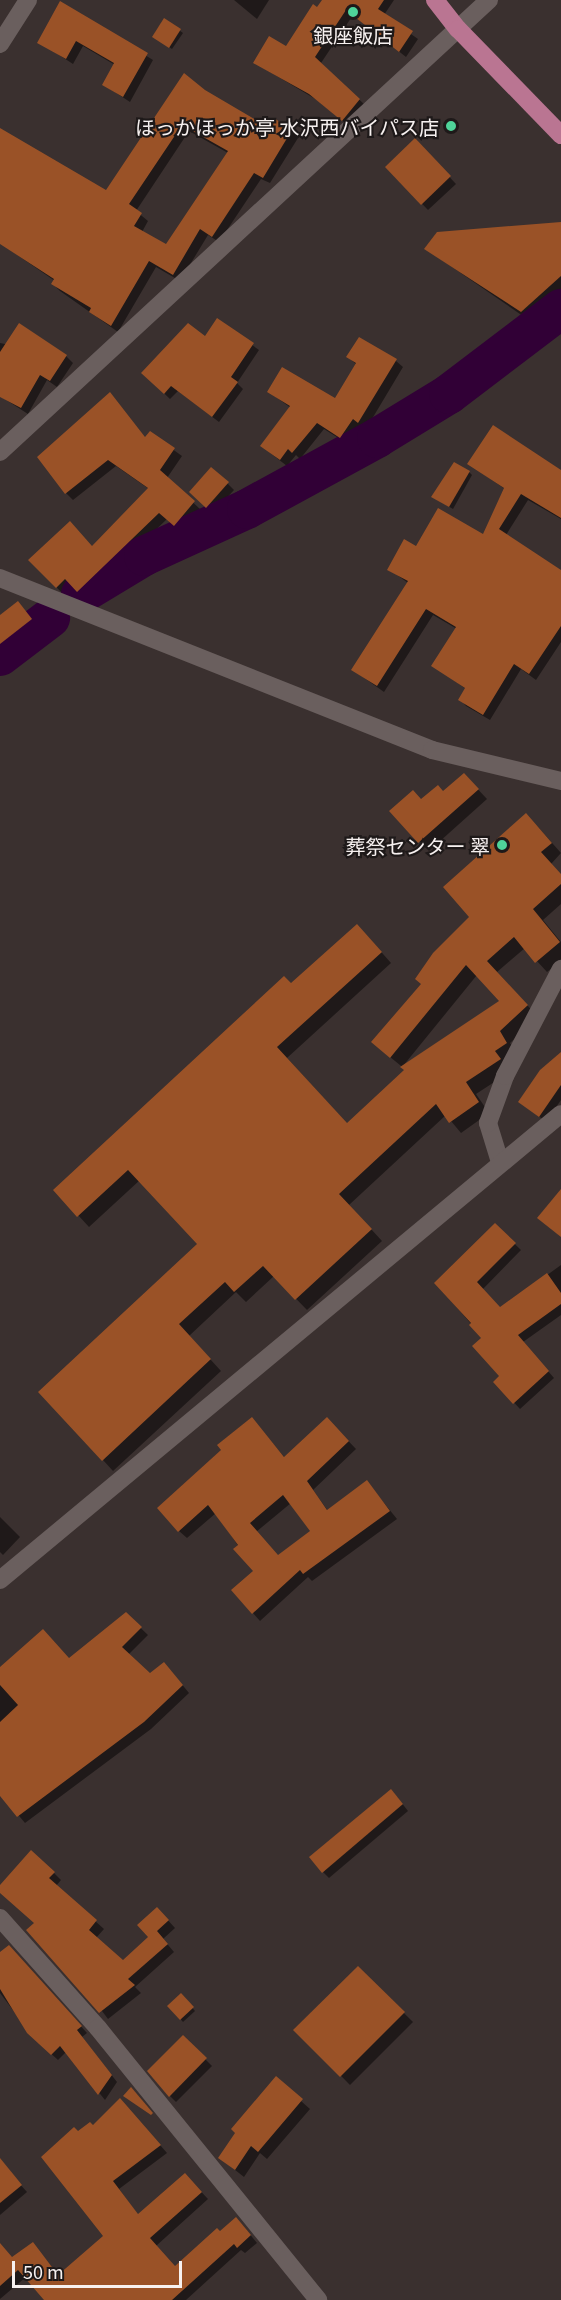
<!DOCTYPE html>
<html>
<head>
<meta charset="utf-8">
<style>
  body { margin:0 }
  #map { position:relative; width:561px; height:2300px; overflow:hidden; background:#3a302f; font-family:Georgia,"Noto Sans JP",serif }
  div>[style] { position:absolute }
  .shadow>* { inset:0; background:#0007 }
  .river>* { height:40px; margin:-20px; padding:0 20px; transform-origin:20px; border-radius:20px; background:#310036 }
  .building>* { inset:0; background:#9a5227 }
  .minor>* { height:18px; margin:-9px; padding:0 9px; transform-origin:9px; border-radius:9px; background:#6a5f5e }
  .major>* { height:18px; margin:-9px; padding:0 9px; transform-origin:9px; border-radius:9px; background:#ba7592 }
  .dots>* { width:16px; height:16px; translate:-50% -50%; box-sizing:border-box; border:3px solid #1e1919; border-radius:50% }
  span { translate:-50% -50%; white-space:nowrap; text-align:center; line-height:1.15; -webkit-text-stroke:4.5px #1e1919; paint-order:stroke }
  .poi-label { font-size:20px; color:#f7f1f0 }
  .right { translate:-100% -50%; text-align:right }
  .scale { position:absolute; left:12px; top:2261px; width:170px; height:27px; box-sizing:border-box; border:3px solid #f7f1f0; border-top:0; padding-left:8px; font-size:18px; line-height:21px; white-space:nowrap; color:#f7f1f0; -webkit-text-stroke:4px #1e1919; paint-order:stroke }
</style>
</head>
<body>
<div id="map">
  <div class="shadow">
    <i style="clip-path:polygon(234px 0,269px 0,257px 19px)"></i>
    <i style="clip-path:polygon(324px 0,394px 0,384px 15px,418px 39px,406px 57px,353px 15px,321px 63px,366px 106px,349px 126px,317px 100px,255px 63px,286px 48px)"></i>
    <i style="clip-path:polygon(61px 3px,153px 60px,130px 102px,104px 85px,115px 65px,83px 46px,73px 64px,39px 42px)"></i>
    <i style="clip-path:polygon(165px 20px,183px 33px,172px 49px,157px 39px)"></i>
    <i style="clip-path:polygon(evenodd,204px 91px,269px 129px,274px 121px,298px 138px,270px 183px,261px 179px,219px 242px,208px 235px,180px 281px,156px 267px,118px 332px,60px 291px,53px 284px,55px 281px,0 243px,0 130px,106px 192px,204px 91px,189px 131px,228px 153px,166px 246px,142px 232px,148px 221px,136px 211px,189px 131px)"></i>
    <i style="clip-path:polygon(415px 140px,456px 184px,428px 210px,387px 167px)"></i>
    <i style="clip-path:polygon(561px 224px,561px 298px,533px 323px,426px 249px)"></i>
    <i style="clip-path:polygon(217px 320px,259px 350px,237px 383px,243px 389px,219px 422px,178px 391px,170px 399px,143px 373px,206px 338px)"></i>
    <i style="clip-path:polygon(0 343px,66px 356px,73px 363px,57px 387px,47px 380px,28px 414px,0 396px)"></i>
    <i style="clip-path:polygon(348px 357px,396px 361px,403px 367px,366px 429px,360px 425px,348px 444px,324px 429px,300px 459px,296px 455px,287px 466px,269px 452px,291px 408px,269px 392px,335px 400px,357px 365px)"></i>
    <i style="clip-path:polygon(110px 394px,146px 439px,150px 433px,182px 456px,167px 478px,201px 510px,182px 532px,167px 519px,85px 598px,73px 585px,63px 594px,30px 560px,93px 547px,149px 489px,116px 466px,73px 500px,66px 493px)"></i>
    <i style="clip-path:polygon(469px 464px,561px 472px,561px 519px,528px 500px,506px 535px,561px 572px,561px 642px,536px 680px,521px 669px,490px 720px,466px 706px,460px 699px,466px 689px,433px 665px,457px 629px,433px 615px,384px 692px,353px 670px,408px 583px,389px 569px,416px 548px,483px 536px,505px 489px)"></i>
    <i style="clip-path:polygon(469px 472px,472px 475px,453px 509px,436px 499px)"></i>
    <i style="clip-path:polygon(227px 483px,234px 490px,213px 513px,197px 498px)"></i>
    <i style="clip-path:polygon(18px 603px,38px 627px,0 656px,0 617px)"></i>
    <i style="clip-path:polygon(473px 784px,487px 799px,429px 851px,391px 811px)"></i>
    <i style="clip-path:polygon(evenodd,537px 826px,561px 853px,551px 864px,561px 875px,561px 904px,543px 920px,561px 942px,561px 961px,547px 972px,525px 948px,497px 972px,538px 1017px,510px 1043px,517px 1054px,511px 1071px,476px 1094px,489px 1113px,461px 1133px,446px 1115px,349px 1205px,382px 1241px,307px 1310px,274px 1276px,246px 1302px,236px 1292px,189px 1336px,221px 1371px,113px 1471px,103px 1460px,199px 1244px,140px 1180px,89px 1227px,55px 1190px,291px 985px,368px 937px,391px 963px,287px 1058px,348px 1125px,406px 1070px,384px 1052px,423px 984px,537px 826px,477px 975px,501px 1001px,403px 1066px,477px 975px)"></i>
    <i style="clip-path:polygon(561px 1054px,561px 1100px,546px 1122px,520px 1101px)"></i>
    <i style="clip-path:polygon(495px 1225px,521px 1250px,482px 1290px,500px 1309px,561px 1265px,561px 1315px,523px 1342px,554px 1378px,520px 1409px,495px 1382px,501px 1376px,483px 1338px,436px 1283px)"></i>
    <i style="clip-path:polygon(evenodd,252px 1419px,285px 1458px,335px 1427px,356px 1449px,313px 1490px,328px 1511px,367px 1482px,397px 1519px,312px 1581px,308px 1577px,260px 1621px,253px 1613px,255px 1571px,216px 1513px,187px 1538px,179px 1531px,223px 1450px,252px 1419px,291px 1503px,312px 1532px,278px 1556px,256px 1532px,291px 1503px)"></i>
    <i style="clip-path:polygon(0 1517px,20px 1537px,3px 1555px,0 1552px)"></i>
    <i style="clip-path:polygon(126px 1614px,148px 1635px,128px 1655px,150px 1675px,171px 1671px,189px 1693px,151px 1729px,25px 1823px,0 1793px,0 1669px,69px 1660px)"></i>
    <i style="clip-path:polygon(397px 1797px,408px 1811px,329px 1878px,323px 1872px)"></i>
    <i style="clip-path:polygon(54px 1873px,61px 1880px,56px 1886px,104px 1929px,96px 1938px,123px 1962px,150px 1937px,165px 1917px,175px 1928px,163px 1939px,174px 1952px,135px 1987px,141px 1993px,108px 2019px,36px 1923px,0 1891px,0 1887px)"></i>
    <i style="clip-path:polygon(15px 1953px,87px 2033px,82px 2037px,117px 2082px,105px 2100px,66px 2052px,58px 2060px,34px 2038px,0 1993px,0 1954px)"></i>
    <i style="clip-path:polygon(358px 1968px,413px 2022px,350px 2085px,296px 2030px)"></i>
    <i style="clip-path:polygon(181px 1995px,195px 2011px,183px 2022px,169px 2006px)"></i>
    <i style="clip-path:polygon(183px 2037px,212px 2066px,176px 2102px,170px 2096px)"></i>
    <i style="clip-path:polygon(276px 2079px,310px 2109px,267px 2159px,260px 2153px,244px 2177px,220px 2158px)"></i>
    <i style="clip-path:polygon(127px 2107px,167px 2153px,119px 2189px,139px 2216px,192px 2182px,208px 2199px,156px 2246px,175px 2268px,220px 2233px,243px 2226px,257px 2243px,245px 2253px,241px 2250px,186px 2300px,46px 2300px,26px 2277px,0 2299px,0 2245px,13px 2259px,33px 2244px,59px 2276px,105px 2236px,78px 2133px)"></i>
    <i style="clip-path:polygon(0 2162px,27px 2192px,0 2215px)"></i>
  </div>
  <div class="river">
    <i style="left:81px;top:594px;width:74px;rotate:-31.1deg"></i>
    <i style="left:144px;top:556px;width:113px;rotate:-24.5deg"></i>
    <i style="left:247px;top:509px;width:148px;rotate:-28.6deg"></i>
    <i style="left:377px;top:438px;width:84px;rotate:-31.4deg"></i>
    <i style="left:449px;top:394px;width:141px;rotate:-37.2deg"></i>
    <i style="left:0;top:656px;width:63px;rotate:-37.2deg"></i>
  </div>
  <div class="building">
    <i style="clip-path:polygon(322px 0,384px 0,378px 9px,413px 31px,399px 52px,346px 10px,315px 57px,360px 99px,342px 121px,309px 94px,253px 63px,269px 36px,286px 46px,313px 4px,317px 7px)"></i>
    <i style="clip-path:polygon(60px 1px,148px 53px,123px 97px,102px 85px,114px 63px,76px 41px,66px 59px,37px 43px)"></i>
    <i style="clip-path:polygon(164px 18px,181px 29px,169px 48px,152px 37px)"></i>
    <i style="clip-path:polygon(evenodd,184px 73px,205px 90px,268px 127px,274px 118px,292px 130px,263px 178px,254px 173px,212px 237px,200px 229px,173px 275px,149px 261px,111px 326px,89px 312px,91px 308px,51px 284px,54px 279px,0 244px,0 128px,106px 190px,184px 73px,182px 125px,228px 151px,166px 244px,134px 226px,142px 213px,129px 204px,182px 125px)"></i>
    <i style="clip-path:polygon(415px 138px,451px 176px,421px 205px,385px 167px)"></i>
    <i style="clip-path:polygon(561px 222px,561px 276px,521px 312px,424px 249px,437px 232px)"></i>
    <i style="clip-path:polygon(217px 318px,254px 343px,231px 377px,238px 382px,212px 417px,171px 386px,164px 394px,141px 373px,188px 323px,205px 336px)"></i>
    <i style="clip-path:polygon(19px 323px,67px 355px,50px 381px,40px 375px,21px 408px,0 397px,0 352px)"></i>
    <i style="clip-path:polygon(359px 337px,397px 359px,358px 423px,353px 419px,340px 438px,317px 423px,292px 453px,288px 449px,280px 460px,260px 446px,290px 406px,267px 392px,282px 367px,335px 398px,356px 363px,346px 357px)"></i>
    <i style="clip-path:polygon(110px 392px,145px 437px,150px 431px,175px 448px,160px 470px,195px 501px,174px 526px,159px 513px,77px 592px,65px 579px,56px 588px,28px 560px,70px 521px,92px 546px,148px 488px,108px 460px,65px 494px,37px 457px)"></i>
    <i style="clip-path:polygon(493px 425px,561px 470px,561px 518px,521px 494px,499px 529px,561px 570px,561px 626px,529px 674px,514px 664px,483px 715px,458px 700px,465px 688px,431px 666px,456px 627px,426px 609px,377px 686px,351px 670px,408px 581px,387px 570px,404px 539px,416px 546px,438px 508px,483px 534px,504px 488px,467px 464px)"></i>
    <i style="clip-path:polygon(454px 462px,470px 471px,449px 507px,431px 497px)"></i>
    <i style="clip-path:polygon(211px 467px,229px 482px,206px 508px,189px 492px)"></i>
    <i style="clip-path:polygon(18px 601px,32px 619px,0 644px,0 615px)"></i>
    <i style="clip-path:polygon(464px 773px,479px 789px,418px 843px,389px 811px,413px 790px,421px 799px,438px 785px,443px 791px)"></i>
    <i style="clip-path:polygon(526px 813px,552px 843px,541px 852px,561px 874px,561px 884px,533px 909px,560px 942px,535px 963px,514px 937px,487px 961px,528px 1005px,500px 1031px,507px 1043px,495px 1051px,501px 1059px,466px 1082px,479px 1102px,449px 1123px,436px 1104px,339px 1194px,372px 1229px,295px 1300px,263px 1266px,234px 1292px,225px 1282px,179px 1324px,211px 1359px,102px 1461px,38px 1392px,197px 1244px,128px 1170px,77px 1217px,53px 1190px,284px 976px,291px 983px,357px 924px,382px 952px,277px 1047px,347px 1123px,404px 1070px,400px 1067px,499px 1001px,466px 965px,390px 1058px,371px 1042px,421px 984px,415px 979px,433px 953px,469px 917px,443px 887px)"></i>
    <i style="clip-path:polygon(561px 1052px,561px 1085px,539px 1117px,518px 1102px,540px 1070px)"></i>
    <i style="clip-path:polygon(561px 1189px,561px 1237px,537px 1218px)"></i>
    <i style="clip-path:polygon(495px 1223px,516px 1243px,477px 1282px,500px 1307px,547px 1273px,561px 1293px,561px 1304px,518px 1335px,549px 1371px,513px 1404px,493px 1382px,499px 1376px,472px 1346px,481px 1338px,469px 1325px,471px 1323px,434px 1283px)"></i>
    <i style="clip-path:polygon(evenodd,252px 1417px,284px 1457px,327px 1417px,349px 1441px,307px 1481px,327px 1510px,367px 1480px,390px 1511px,303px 1574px,300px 1570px,252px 1614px,231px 1590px,253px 1571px,233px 1549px,238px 1545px,208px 1505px,178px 1532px,157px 1508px,221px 1450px,217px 1445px,252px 1417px,283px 1495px,310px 1531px,278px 1555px,250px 1523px,283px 1495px)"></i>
    <i style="clip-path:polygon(126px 1612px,142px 1627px,122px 1647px,150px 1673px,164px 1662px,183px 1685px,144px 1722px,17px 1817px,0 1796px,0 1722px,18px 1705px,0 1685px,0 1667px,43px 1629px,69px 1658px)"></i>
    <i style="clip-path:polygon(391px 1789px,403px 1804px,322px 1873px,309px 1857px)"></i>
    <i style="clip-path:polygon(31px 1850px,55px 1872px,49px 1878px,97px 1920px,89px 1930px,123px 1960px,148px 1937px,137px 1925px,157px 1907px,169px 1920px,157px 1931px,168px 1944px,128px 1979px,135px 1985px,99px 2013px,26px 1930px,34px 1923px,0 1893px,0 1885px)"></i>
    <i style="clip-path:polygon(9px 1945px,82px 2026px,77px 2030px,112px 2075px,98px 2095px,60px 2046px,51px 2055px,27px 2033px,0 1989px,0 1952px)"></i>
    <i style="clip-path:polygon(358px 1966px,405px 2012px,340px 2077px,293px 2030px)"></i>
    <i style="clip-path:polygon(181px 1993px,194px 2007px,180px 2020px,167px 2006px)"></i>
    <i style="clip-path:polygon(183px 2035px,207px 2058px,169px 2097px,147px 2071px)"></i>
    <i style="clip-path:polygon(276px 2076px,303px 2099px,258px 2152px,251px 2146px,235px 2170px,218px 2158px,235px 2133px,231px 2129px)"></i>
    <i style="clip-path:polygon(131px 2087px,153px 2113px,151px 2115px,123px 2096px)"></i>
    <i style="clip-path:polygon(120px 2098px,161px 2145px,113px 2181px,138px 2214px,185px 2173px,202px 2192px,150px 2238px,175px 2266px,217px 2228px,220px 2231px,236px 2217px,251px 2235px,237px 2248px,234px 2244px,172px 2300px,44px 2300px,18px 2270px,0 2286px,0 2243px,12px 2257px,33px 2242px,58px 2275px,103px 2236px,41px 2157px,74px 2127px,78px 2131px,90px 2122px,93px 2125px)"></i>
    <i style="clip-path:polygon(0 2158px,22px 2185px,0 2203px)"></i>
  </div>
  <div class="minor">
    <i style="left:0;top:44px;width:52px;rotate:-57.5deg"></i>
    <i style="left:0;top:452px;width:666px;rotate:-42.75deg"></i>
    <i style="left:0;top:578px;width:465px;rotate:21.7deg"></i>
    <i style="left:432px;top:750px;width:133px;rotate:13.5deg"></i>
    <i style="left:500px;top:1162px;width:41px;rotate:-107.1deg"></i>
    <i style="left:488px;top:1123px;width:50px;rotate:-70.1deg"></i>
    <i style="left:505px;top:1076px;width:121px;rotate:-62.4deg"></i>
    <i style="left:0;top:1580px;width:729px;rotate:-39.72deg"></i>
    <i style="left:0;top:1918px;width:147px;rotate:48.3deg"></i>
    <i style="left:98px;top:2028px;width:350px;rotate:51deg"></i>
  </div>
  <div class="major">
    <i style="left:435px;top:0;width:37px;rotate:52deg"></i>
    <i style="left:458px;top:29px;width:148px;rotate:45.8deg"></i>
  </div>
  <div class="dots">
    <i style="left:353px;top:12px;background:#4fd399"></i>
    <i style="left:451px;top:126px;background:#4fd399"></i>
    <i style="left:502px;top:845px;background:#4fd399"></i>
  </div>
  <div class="poi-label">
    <span style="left:353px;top:34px">銀座飯店</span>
    <span class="right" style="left:439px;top:126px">ほっかほっか亭 水沢西バイパス店</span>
    <span class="right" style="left:490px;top:845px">葬祭センター 翠</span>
  </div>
  <div class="scale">50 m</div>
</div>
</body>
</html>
